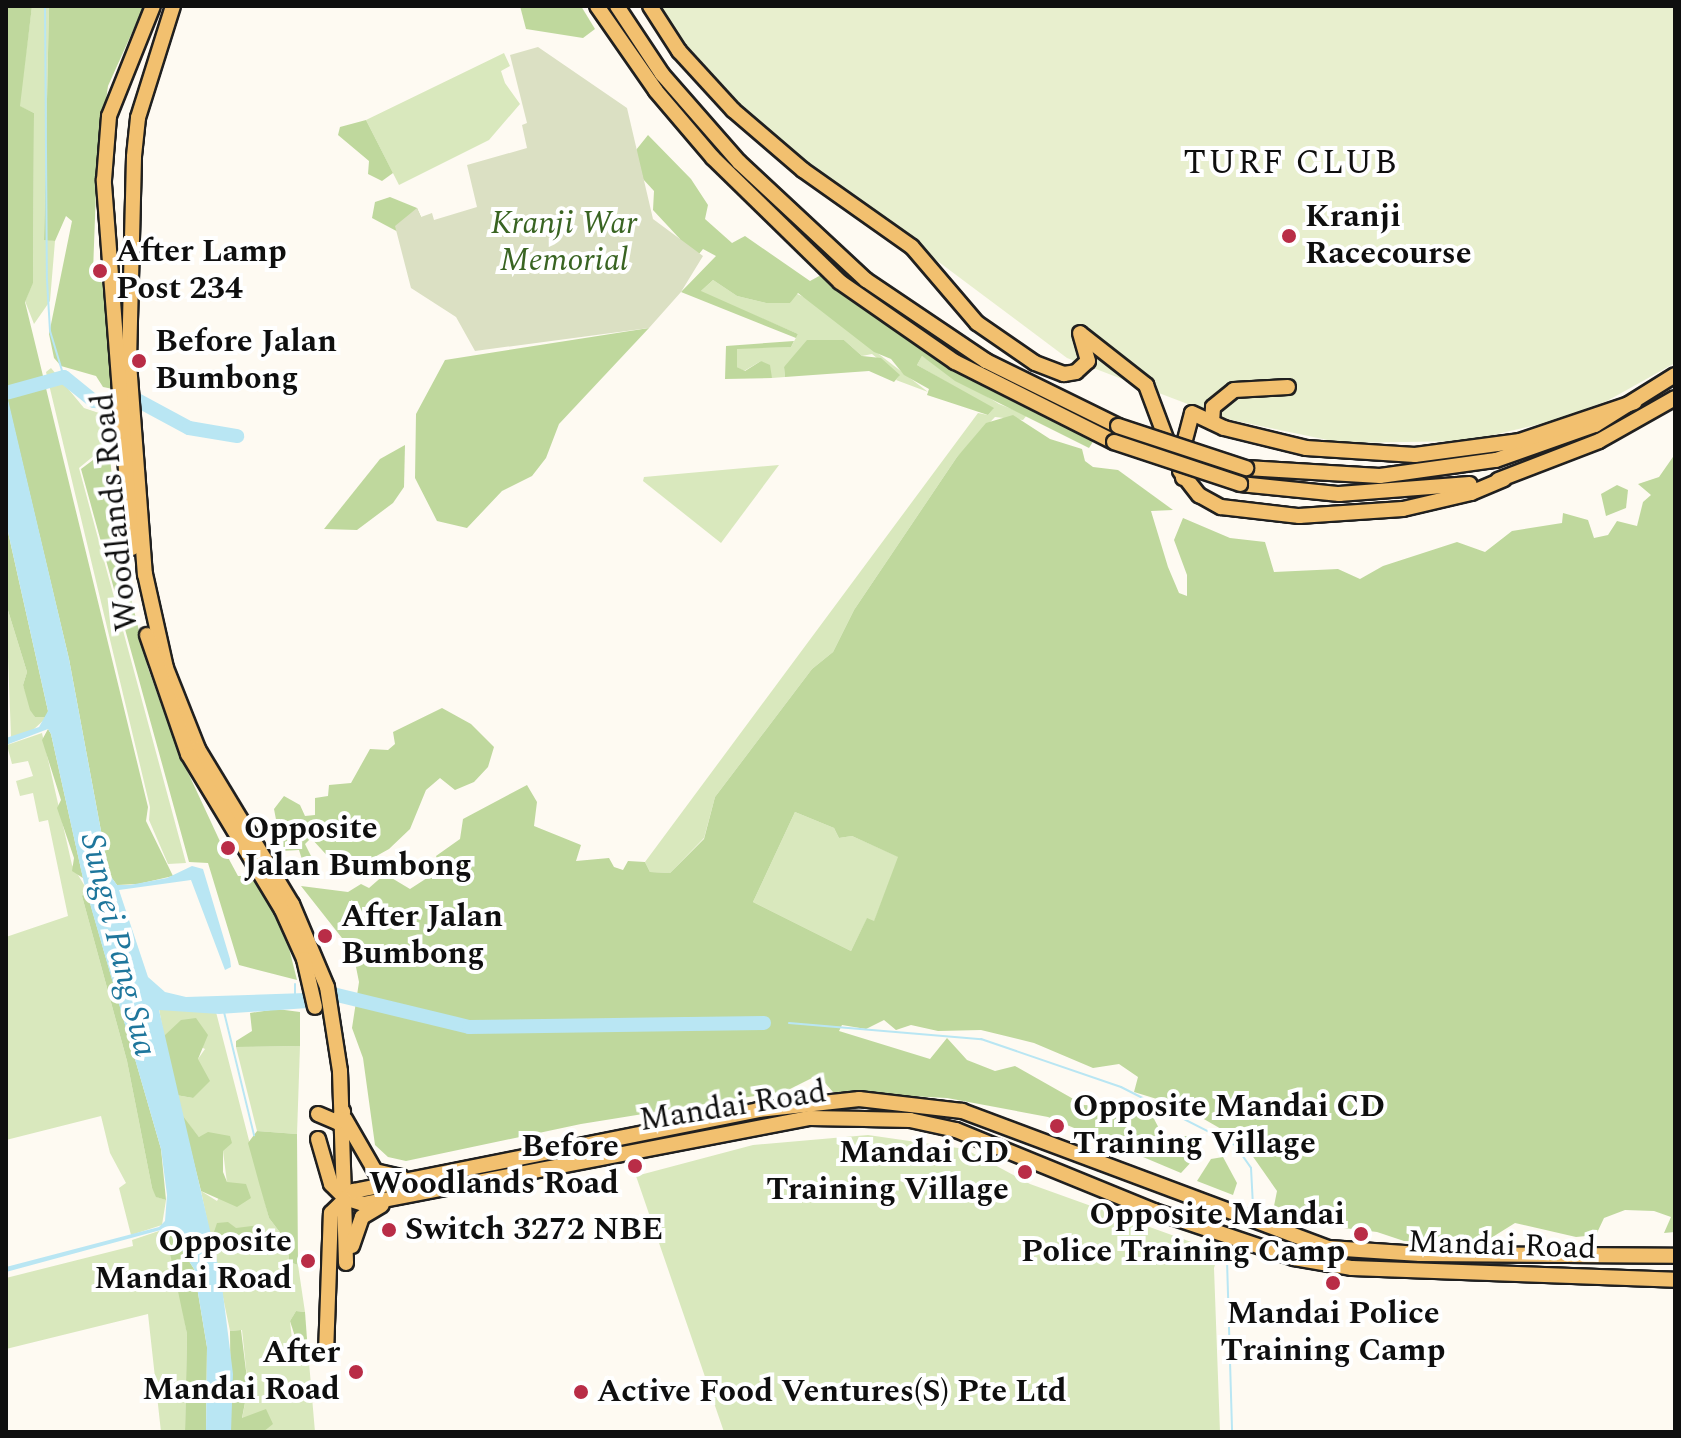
<!DOCTYPE html>
<html>
<head>
<meta charset="utf-8">
<style>
  body { margin:0 }
  #map { position:relative; width:1681px; height:1438px; overflow:hidden; background:#fefaf2; font-family:Spectral,serif }
  div>[style] { position:absolute }
  .green>* { inset:0; background:#d9e8bd }
  .forest>* { inset:0; background:#bfd89d }
  .cemetery>* { inset:0; background:#dbe0c3 }
  .pitch>* { inset:0; background:#e8efce }
  .water>* { inset:0; background:#b9e6f3 }
  .stream>* { height:2px; margin:-1px; padding:0 1px; transform-origin:1px; border-radius:1px; background:#b9e6f3 }
  .river>* { height:14px; margin:-7px; padding:0 7px; transform-origin:7px; border-radius:7px; background:#b9e6f3 }
  .roads { filter:drop-shadow(2px 0 #202020) drop-shadow(-2px 0 #202020) drop-shadow(0 2px #202020) drop-shadow(0 -2px #202020) }
  .primary>* { height:14px; margin:-7px; padding:0 7px; transform-origin:7px; border-radius:7px; background:#f2c06f }
  .bridges { filter:drop-shadow(2px 0 #202020) drop-shadow(-2px 0 #202020) drop-shadow(0 2px #202020) drop-shadow(0 -2px #202020) }
  .primary-bridge>* { height:14px; margin:-7px; padding:0 7px; transform-origin:7px; border-radius:7px; background:#f2c06f }
  .dots>* { width:22px; height:22px; translate:-50% -50%; box-sizing:border-box; border:4px solid #fff; border-radius:50% }
  span { translate:-50% -50%; white-space:nowrap; text-align:center; line-height:1.15; -webkit-text-stroke:8px #fff; paint-order:stroke }
  .poi-label { font-size:32px; color:#0f0f0f; font-weight:700 }
  .left { translate:0 -50%; text-align:left }
  .right { translate:-100% -50%; text-align:right }
  .park-label { font-size:32px; color:#396422; font-style:italic }
  .street-label { font-size:32px; color:#0f0f0f }
  .neighbourhood-label { font-size:34px; color:#0f0f0f; letter-spacing:2px }
  .water-label { font-size:34px; color:#1e769c; font-style:italic }
  .frame { position:absolute; inset:0; border:8px solid #0f0f0f; pointer-events:none }
</style>
</head>
<body>
<div id="map">
  <div class="green">
    <i style="clip-path:polygon(32px 6px,49px 6px,44px 239px,55px 241px,50px 301px,34px 324px,25px 301px,33px 282px,34px 113px,19px 106px)"></i>
    <i style="clip-path:polygon(504px 53px,510px 66px,501px 71px,505px 83px,520px 104px,489px 140px,399px 185px,366px 120px)"></i>
    <i style="clip-path:polygon(713px 280px,737px 296px,766px 303px,790px 303px,793px 292px,806px 298px,928px 392px,896px 380px,899px 376px,872px 354px,862px 356px,844px 340px,784px 367px,785px 377px,772px 378px,761px 361px,744px 371px,737px 367px,737px 348px,791px 347px,798px 334px,700px 292px)"></i>
    <i style="clip-path:polygon(922px 356px,999px 404px,1027px 415px,1023px 420px,995px 417px,957px 457px,854px 610px,833px 652px,812px 669px,715px 797px,704px 838px,670px 873px,650px 872px,645px 862px,978px 413px,988px 415px,993px 409px,917px 365px)"></i>
    <i style="clip-path:polygon(51px 368px,84px 408px,105px 415px,107px 445px,79px 468px,186px 863px,168px 864px,149px 820px,150px 807px,46px 372px)"></i>
    <i style="clip-path:polygon(779px 465px,721px 543px,643px 481px,644px 477px)"></i>
    <i style="clip-path:polygon(6px 604px,27px 672px,23px 685px,35px 717px,47px 717px,32px 731px,11px 737px)"></i>
    <i style="clip-path:polygon(42px 733px,72px 865px,86px 888px,82px 896px,127px 1061px,152px 1188px,157px 1197px,166px 1200px,162px 1225px,131px 1235px,119px 1188px,126px 1183px,110px 1153px,101px 1116px,6px 1140px,6px 937px,68px 916px,48px 820px,39px 822px,33px 793px,20px 796px,16px 781px,33px 776px,28px 761px,12px 764px,7px 745px)"></i>
    <i style="clip-path:polygon(795px 812px,834px 828px,839px 838px,852px 836px,899px 857px,874px 922px,867px 919px,851px 951px,753px 902px)"></i>
    <i style="clip-path:polygon(159px 1009px,216px 1012px,269px 1218px,288px 1243px,289px 1262px,298px 1265px,305px 1312px,296px 1311px,290px 1321px,292px 1339px,307px 1339px,315px 1432px,263px 1432px,257px 1415px,242px 1419px,248px 1387px,242px 1330px,230px 1331px,201px 1191px,217px 1201px,227px 1183px,223px 1151px,217px 1135px,199px 1137px,181px 1115px,176px 1095px,193px 1098px,198px 1059px,205px 1049px,172px 1032px,164px 1036px)"></i>
    <i style="clip-path:polygon(300px 1046px,297px 1134px,257px 1131px,236px 1047px)"></i>
    <i style="clip-path:polygon(868px 1135px,965px 1149px,1030px 1184px,1219px 1252px,1214px 1268px,1220px 1432px,724px 1432px,636px 1176px,753px 1145px)"></i>
    <i style="clip-path:polygon(168px 1228px,187px 1334px,185px 1432px,161px 1432px,148px 1314px,6px 1349px,6px 1278px,133px 1246px,132px 1240px)"></i>
  </div>
  <div class="forest">
    <i style="clip-path:polygon(6px 6px,32px 6px,20px 106px,34px 113px,33px 283px,25px 302px,148px 807px,146px 821px,173px 876px,138px 884px,117px 885px,109px 874px,69px 659px,7px 398px)"></i>
    <i style="clip-path:polygon(49px 6px,144px 6px,108px 86px,97px 164px,93px 272px,103px 284px,113px 389px,103px 387px,96px 376px,61px 366px,54px 358px,49px 334px,72px 221px,66px 216px,55px 241px,44px 240px)"></i>
    <i style="clip-path:polygon(520px 6px,581px 6px,595px 29px,583px 38px,526px 29px)"></i>
    <i style="clip-path:polygon(366px 120px,393px 173px,382px 181px,368px 174px,369px 161px,338px 135px,340px 127px)"></i>
    <i style="clip-path:polygon(648px 135px,691px 179px,708px 205px,705px 219px,732px 243px,745px 236px,810px 281px,821px 275px,951px 368px,1094px 440px,1089px 448px,955px 381px,922px 356px,917px 365px,994px 408px,988px 415px,927px 395px,929px 389px,904px 375px,891px 359px,874px 352px,798px 293px,790px 303px,766px 303px,737px 296px,713px 280px,701px 291px,798px 334px,796px 338px,681px 292px,716px 256px,703px 249px,674px 285px,680px 239px,653px 210px,654px 191px,643px 179px,636px 150px)"></i>
    <i style="clip-path:polygon(390px 197px,417px 208px,421px 217px,402px 234px,372px 218px,375px 202px)"></i>
    <i style="clip-path:polygon(649px 328px,559px 424px,546px 458px,532px 476px,502px 491px,467px 528px,437px 521px,415px 478px,416px 414px,445px 360px)"></i>
    <i style="clip-path:polygon(807px 340px,844px 340px,862px 356px,881px 358px,900px 375px,894px 382px,869px 371px,785px 377px,784px 367px)"></i>
    <i style="clip-path:polygon(794px 341px,791px 347px,737px 349px,737px 367px,745px 371px,761px 361px,770px 365px,772px 378px,725px 379px,726px 346px)"></i>
    <i style="clip-path:polygon(evenodd,1013px 415px,1050px 439px,1082px 449px,1085px 461px,1093px 467px,1118px 470px,1173px 510px,1151px 511px,1168px 567px,1179px 593px,1187px 596px,1187px 575px,1174px 540px,1183px 518px,1230px 538px,1265px 542px,1274px 572px,1338px 569px,1360px 579px,1383px 566px,1457px 542px,1485px 552px,1512px 531px,1562px 523px,1563px 513px,1588px 520px,1594px 538px,1608px 535px,1617px 521px,1637px 526px,1643px 502px,1651px 495px,1638px 484px,1659px 477px,1675px 454px,1675px 1232px,1664px 1233px,1671px 1217px,1654px 1211px,1625px 1210px,1604px 1218px,1596px 1235px,1576px 1237px,1515px 1223px,1483px 1243px,1404px 1241px,1377px 1232px,1311px 1224px,1273px 1211px,1277px 1191px,1242px 1141px,1183px 1107px,1134px 1092px,1138px 1077px,1119px 1064px,1093px 1068px,1034px 1043px,981px 1030px,938px 1031px,911px 1025px,896px 1030px,884px 1020px,866px 1029px,842px 1025px,839px 1031px,930px 1059px,947px 1038px,967px 1060px,995px 1071px,1015px 1066px,1084px 1105px,1137px 1107px,1153px 1117px,1163px 1136px,1196px 1136px,1193px 1160px,1181px 1173px,1048px 1117px,947px 1098px,833px 1092px,818px 1075px,786px 1091px,581px 1124px,406px 1161px,388px 1157px,375px 1145px,363px 1058px,352px 1028px,359px 982px,353px 952px,301px 886px,348px 892px,361px 884px,369px 888px,385px 874px,410px 889px,441px 869px,436px 856px,460px 839px,463px 819px,527px 785px,537px 802px,534px 826px,581px 845px,576px 861px,609px 858px,614px 867px,623px 870px,628px 861px,645px 862px,650px 872px,670px 873px,704px 839px,715px 797px,812px 669px,833px 652px,854px 610px,957px 457px,986px 423px,1013px 415px,795px 812px,834px 828px,839px 838px,852px 836px,898px 857px,874px 921px,867px 918px,851px 951px,753px 902px,795px 812px)"></i>
    <i style="clip-path:polygon(405px 445px,404px 487px,393px 503px,357px 530px,324px 529px,380px 459px)"></i>
    <i style="clip-path:polygon(109px 448px,120px 553px,148px 668px,178px 751px,224px 850px,238px 876px,253px 876px,284px 928px,297px 980px,239px 965px,208px 863px,189px 862px,81px 469px)"></i>
    <i style="clip-path:polygon(1617px 485px,1628px 490px,1626px 508px,1606px 516px,1601px 494px)"></i>
    <i style="clip-path:polygon(6px 523px,48px 711px,47px 717px,35px 717px,30px 710px,23px 685px,27px 672px,6px 604px)"></i>
    <i style="clip-path:polygon(442px 708px,471px 724px,494px 747px,488px 767px,474px 782px,455px 790px,440px 778px,426px 790px,410px 829px,389px 849px,344px 874px,311px 838px,305px 844px,313px 860px,304px 866px,299px 850px,282px 851px,274px 809px,284px 796px,300px 805px,305px 816px,315px 815px,315px 798px,328px 796px,329px 785px,351px 783px,370px 749px,388px 750px,395px 744px,393px 732px)"></i>
    <i style="clip-path:polygon(48px 729px,51px 734px,83px 878px,72px 871px,74px 858px,57px 808px,61px 800px,42px 740px)"></i>
    <i style="clip-path:polygon(86px 889px,161px 1149px,166px 1200px,156px 1197px,152px 1188px,127px 1061px,82px 896px)"></i>
    <i style="clip-path:polygon(277px 1009px,300px 1012px,300px 1046px,236px 1047px,236px 1041px,252px 1031px,250px 1013px)"></i>
    <i style="clip-path:polygon(196px 1018px,208px 1035px,198px 1059px,210px 1081px,193px 1098px,176px 1095px,164px 1036px,181px 1020px)"></i>
    <i style="clip-path:polygon(182px 1115px,199px 1137px,208px 1132px,230px 1136px,232px 1143px,223px 1151px,223px 1172px,227px 1182px,246px 1184px,251px 1198px,237px 1207px,201px 1191px)"></i>
    <i style="clip-path:polygon(257px 1131px,297px 1134px,298px 1265px,289px 1262px,288px 1243px,269px 1218px,259px 1183px,248px 1143px)"></i>
    <i style="clip-path:polygon(1223px 1157px,1237px 1183px,1233px 1195px,1197px 1181px,1211px 1159px)"></i>
    <i style="clip-path:polygon(228px 1222px,236px 1228px,261px 1225px,262px 1232px,231px 1246px,219px 1241px,214px 1232px,217px 1223px)"></i>
    <i style="clip-path:polygon(172px 1234px,194px 1269px,207px 1347px,206px 1432px,185px 1432px,187px 1334px,167px 1239px)"></i>
    <i style="clip-path:polygon(296px 1311px,305px 1312px,307px 1339px,297px 1343px,290px 1321px)"></i>
    <i style="clip-path:polygon(241px 1330px,248px 1387px,242px 1418px,266px 1409px,273px 1424px,263px 1432px,231px 1432px,230px 1331px)"></i>
  </div>
  <div class="cemetery">
    <i style="clip-path:polygon(538px 47px,627px 108px,653px 219px,703px 256px,681px 292px,649px 328px,475px 351px,456px 317px,411px 288px,395px 226px,417px 208px,421px 217px,432px 213px,434px 220px,477px 207px,467px 165px,527px 148px,522px 125px,527px 123px,510px 55px)"></i>
  </div>
  <div class="pitch">
    <i style="clip-path:polygon(657px 6px,1675px 6px,1675px 363px,1607px 401px,1553px 421px,1468px 441px,1342px 443px,1227px 419px,1067px 358px,761px 129px,682px 49px)"></i>
  </div>
  <div class="water">
    <i style="clip-path:polygon(6px 391px,69px 659px,109px 874px,117px 885px,130px 885px,167px 878px,192px 866px,203px 869px,230px 959px,231px 967px,225px 970px,191px 880px,119px 890px,148px 977px,165px 992px,186px 997px,306px 993px,308px 1008px,219px 1014px,159px 1010px,221px 1278px,233px 1374px,231px 1432px,206px 1432px,207px 1347px,194px 1269px,168px 1228px,6px 1272px,6px 1267px,159px 1227px,165px 1221px,167px 1195px,161px 1149px,84px 883px,51px 734px,48px 729px,6px 745px,6px 738px,39px 727px,48px 711px,6px 523px)"></i>
  </div>
  <div class="stream">
    <i style="left:45px;top:6px;width:274px;rotate:89.6deg"></i>
    <i style="left:47px;top:280px;width:51px;rotate:86.6deg"></i>
    <i style="left:50px;top:331px;width:48px;rotate:73.1deg"></i>
    <i style="left:295px;top:984px;width:11px;rotate:90deg"></i>
    <i style="left:224px;top:1012px;width:127px;rotate:76.3deg"></i>
    <i style="left:789px;top:1023px;width:193px;rotate:4.8deg"></i>
    <i style="left:981px;top:1039px;width:148px;rotate:18.9deg"></i>
    <i style="left:1121px;top:1087px;width:128px;rotate:27deg"></i>
    <i style="left:1235px;top:1145px;width:28px;rotate:55deg"></i>
    <i style="left:1251px;top:1168px;width:35px;rotate:87deg"></i>
    <i style="left:1227px;top:1260px;width:172px;rotate:88.3deg"></i>
  </div>
  <div class="river">
    <i style="left:6px;top:393px;width:60px;rotate:-15.4deg"></i>
    <i style="left:64px;top:377px;width:38px;rotate:39deg"></i>
    <i style="left:94px;top:401px;width:16px;rotate:4deg"></i>
    <i style="left:137px;top:400px;width:59px;rotate:28.3deg"></i>
    <i style="left:189px;top:428px;width:49px;rotate:9.5deg"></i>
    <i style="left:337px;top:995px;width:136px;rotate:13.6deg"></i>
    <i style="left:469px;top:1027px;width:295px;rotate:-0.8deg"></i>
  </div>
  <div class="roads">
    <div class="primary">
      <i style="left:173px;top:6px;width:117px;rotate:107.4deg"></i>
      <i style="left:138px;top:118px;width:39px;rotate:96deg"></i>
      <i style="left:134px;top:157px;width:206px;rotate:91.4deg"></i>
      <i style="left:129px;top:363px;width:212px;rotate:85.7deg"></i>
      <i style="left:145px;top:574px;width:96px;rotate:77.4deg"></i>
      <i style="left:166px;top:668px;width:87px;rotate:68.4deg"></i>
      <i style="left:198px;top:749px;width:181px;rotate:58.8deg"></i>
      <i style="left:292px;top:904px;width:90px;rotate:67.1deg"></i>
      <i style="left:327px;top:987px;width:85px;rotate:81.2deg"></i>
      <i style="left:340px;top:1071px;width:192px;rotate:88.2deg"></i>
      <i style="left:597px;top:6px;width:103px;rotate:55.2deg"></i>
      <i style="left:656px;top:91px;width:88px;rotate:49.6deg"></i>
      <i style="left:713px;top:158px;width:177px;rotate:44.3deg"></i>
      <i style="left:840px;top:282px;width:140px;rotate:34.8deg"></i>
      <i style="left:955px;top:362px;width:178px;rotate:26.7deg"></i>
      <i style="left:617px;top:6px;width:82px;rotate:56.5deg"></i>
      <i style="left:662px;top:74px;width:117px;rotate:48.8deg"></i>
      <i style="left:739px;top:162px;width:173px;rotate:42.9deg"></i>
      <i style="left:866px;top:280px;width:145px;rotate:34deg"></i>
      <i style="left:986px;top:361px;width:147px;rotate:26.2deg"></i>
      <i style="left:650px;top:6px;width:54px;rotate:57.2deg"></i>
      <i style="left:679px;top:51px;width:80px;rotate:47.5deg"></i>
      <i style="left:733px;top:110px;width:92px;rotate:40.6deg"></i>
      <i style="left:803px;top:170px;width:133px;rotate:35.2deg"></i>
      <i style="left:912px;top:247px;width:100px;rotate:49.5deg"></i>
      <i style="left:977px;top:323px;width:70px;rotate:34.6deg"></i>
      <i style="left:1035px;top:363px;width:31px;rotate:21deg"></i>
      <i style="left:1064px;top:374px;width:12px;rotate:-9deg"></i>
      <i style="left:1076px;top:372px;width:16px;rotate:-43deg"></i>
      <i style="left:1088px;top:361px;width:29px;rotate:-106deg"></i>
      <i style="left:1081px;top:334px;width:83px;rotate:38.1deg"></i>
      <i style="left:1146px;top:385px;width:72px;rotate:69.5deg"></i>
      <i style="left:1212px;top:422px;width:15px;rotate:-86deg"></i>
      <i style="left:1213px;top:407px;width:27px;rotate:-39deg"></i>
      <i style="left:1234px;top:390px;width:54px;rotate:-3.2deg"></i>
      <i style="left:1246px;top:468px;width:134px;rotate:3.4deg"></i>
      <i style="left:1380px;top:476px;width:117px;rotate:-7.9deg"></i>
      <i style="left:1496px;top:460px;width:105px;rotate:-19.5deg"></i>
      <i style="left:1595px;top:425px;width:94px;rotate:-32deg"></i>
      <i style="left:1180px;top:471px;width:31px;rotate:52deg"></i>
      <i style="left:1199px;top:495px;width:25px;rotate:29deg"></i>
      <i style="left:1221px;top:507px;width:79px;rotate:6.6deg"></i>
      <i style="left:1299px;top:516px;width:104px;rotate:-3.9deg"></i>
      <i style="left:1403px;top:509px;width:70px;rotate:-13.2deg"></i>
      <i style="left:1471px;top:493px;width:36px;rotate:-23deg"></i>
      <i style="left:1183px;top:478px;width:23px;rotate:-95deg"></i>
      <i style="left:1181px;top:455px;width:43px;rotate:-75.3deg"></i>
      <i style="left:1192px;top:413px;width:35px;rotate:25deg"></i>
      <i style="left:1224px;top:428px;width:84px;rotate:13.7deg"></i>
      <i style="left:1306px;top:448px;width:109px;rotate:3.7deg"></i>
      <i style="left:1415px;top:455px;width:106px;rotate:-7.6deg"></i>
      <i style="left:1520px;top:441px;width:121px;rotate:-18.7deg"></i>
      <i style="left:1498px;top:480px;width:108px;rotate:-21.1deg"></i>
      <i style="left:1599px;top:441px;width:87px;rotate:-29.5deg"></i>
      <i style="left:1240px;top:484px;width:100px;rotate:5.8deg"></i>
      <i style="left:1339px;top:494px;width:131px;rotate:-4.4deg"></i>
      <i style="left:132px;top:548px;width:369px;rotate:-94.4deg"></i>
      <i style="left:104px;top:180px;width:64px;rotate:-85.5deg"></i>
      <i style="left:109px;top:116px;width:118px;rotate:-68.2deg"></i>
      <i style="left:147px;top:635px;width:126px;rotate:71deg"></i>
      <i style="left:188px;top:754px;width:182px;rotate:58.9deg"></i>
      <i style="left:282px;top:910px;width:54px;rotate:65.8deg"></i>
      <i style="left:304px;top:959px;width:49px;rotate:77.1deg"></i>
      <i style="left:318px;top:1114px;width:21px;rotate:23deg"></i>
      <i style="left:337px;top:1122px;width:12px;rotate:-59deg"></i>
      <i style="left:345px;top:1119px;width:60px;rotate:60deg"></i>
      <i style="left:375px;top:1171px;width:27px;rotate:13deg"></i>
      <i style="left:318px;top:1139px;width:47px;rotate:73.9deg"></i>
      <i style="left:331px;top:1184px;width:20px;rotate:45deg"></i>
      <i style="left:345px;top:1198px;width:19px;rotate:18deg"></i>
      <i style="left:363px;top:1204px;width:455px;rotate:-10.9deg"></i>
      <i style="left:810px;top:1118px;width:100px;rotate:1.1deg"></i>
      <i style="left:910px;top:1120px;width:47px;rotate:12.3deg"></i>
      <i style="left:956px;top:1130px;width:214px;rotate:22.2deg"></i>
      <i style="left:1154px;top:1211px;width:148px;rotate:18.6deg"></i>
      <i style="left:1294px;top:1258px;width:59px;rotate:9.8deg"></i>
      <i style="left:1352px;top:1268px;width:323px;rotate:2.1deg"></i>
      <i style="left:352px;top:1246px;width:31px;rotate:-71deg"></i>
      <i style="left:362px;top:1217px;width:23px;rotate:-31deg"></i>
      <i style="left:326px;top:1354px;width:141px;rotate:-88deg"></i>
      <i style="left:331px;top:1213px;width:32px;rotate:-44deg"></i>
      <i style="left:354px;top:1191px;width:412px;rotate:-11.3deg"></i>
      <i style="left:758px;top:1110px;width:102px;rotate:-6.2deg"></i>
      <i style="left:859px;top:1099px;width:104px;rotate:6.6deg"></i>
      <i style="left:962px;top:1111px;width:392px;rotate:20.5deg"></i>
      <i style="left:1329px;top:1248px;width:91px;rotate:3.8deg"></i>
      <i style="left:1420px;top:1254px;width:255px;rotate:0.4deg"></i>
    </div>
  </div>
  <div class="bridges">
    <div class="primary-bridge">
      <i style="left:1118px;top:426px;width:135px;rotate:18.2deg"></i>
      <i style="left:1114px;top:442px;width:133px;rotate:18.4deg"></i>
    </div>
  </div>
  <div class="dots">
    <i style="left:1289px;top:236px;background:#b92d47"></i>
    <i style="left:100px;top:271px;background:#b92d47"></i>
    <i style="left:139px;top:361px;background:#b92d47"></i>
    <i style="left:228px;top:848px;background:#b92d47"></i>
    <i style="left:325px;top:936px;background:#b92d47"></i>
    <i style="left:1057px;top:1126px;background:#b92d47"></i>
    <i style="left:635px;top:1166px;background:#b92d47"></i>
    <i style="left:1025px;top:1172px;background:#b92d47"></i>
    <i style="left:389px;top:1230px;background:#b92d47"></i>
    <i style="left:1361px;top:1234px;background:#b92d47"></i>
    <i style="left:308px;top:1261px;background:#b92d47"></i>
    <i style="left:1333px;top:1283px;background:#b92d47"></i>
    <i style="left:356px;top:1372px;background:#b92d47"></i>
    <i style="left:581px;top:1392px;background:#b92d47"></i>
  </div>
  <div class="poi-label">
    <span class="left" style="left:1305px;top:236px">Kranji<br>Racecourse</span>
    <span class="left" style="left:116px;top:271px">After Lamp<br>Post 234</span>
    <span class="left" style="left:155px;top:361px">Before Jalan<br>Bumbong</span>
    <span class="left" style="left:244px;top:848px">Opposite<br>Jalan Bumbong</span>
    <span class="left" style="left:341px;top:936px">After Jalan<br>Bumbong</span>
    <span class="left" style="left:1073px;top:1126px">Opposite Mandai CD<br>Training Village</span>
    <span class="right" style="left:619px;top:1166px">Before<br>Woodlands Road</span>
    <span class="right" style="left:1009px;top:1172px">Mandai CD<br>Training Village</span>
    <span class="right" style="left:1345px;top:1234px">Opposite Mandai<br>Police Training Camp</span>
    <span class="left" style="left:405px;top:1230px">Switch 3272 NBE</span>
    <span class="right" style="left:292px;top:1261px">Opposite<br>Mandai Road</span>
    <span style="left:1333px;top:1333px">Mandai Police<br>Training Camp</span>
    <span class="right" style="left:340px;top:1372px">After<br>Mandai Road</span>
    <span class="left" style="left:597px;top:1392px">Active Food Ventures(S) Pte Ltd</span>
  </div>
  <div class="park-label">
    <span style="left:564px;top:243px">Kranji War<br>Memorial</span>
  </div>
  <div class="street-label">
    <span style="left:116px;top:512px;rotate:-96deg">Woodlands Road</span>
    <span style="left:733px;top:1107px;rotate:-9deg">Mandai Road</span>
    <span style="left:1502px;top:1246px;rotate:2deg">Mandai Road</span>
  </div>
  <div class="neighbourhood-label">
    <span style="left:1291px;top:164px">TURF CLUB</span>
  </div>
  <div class="water-label">
    <span style="left:118px;top:945px;rotate:76deg">Sungei Pang Sua</span>
  </div>
  <div class="frame"></div>
</div>
</body>
</html>
